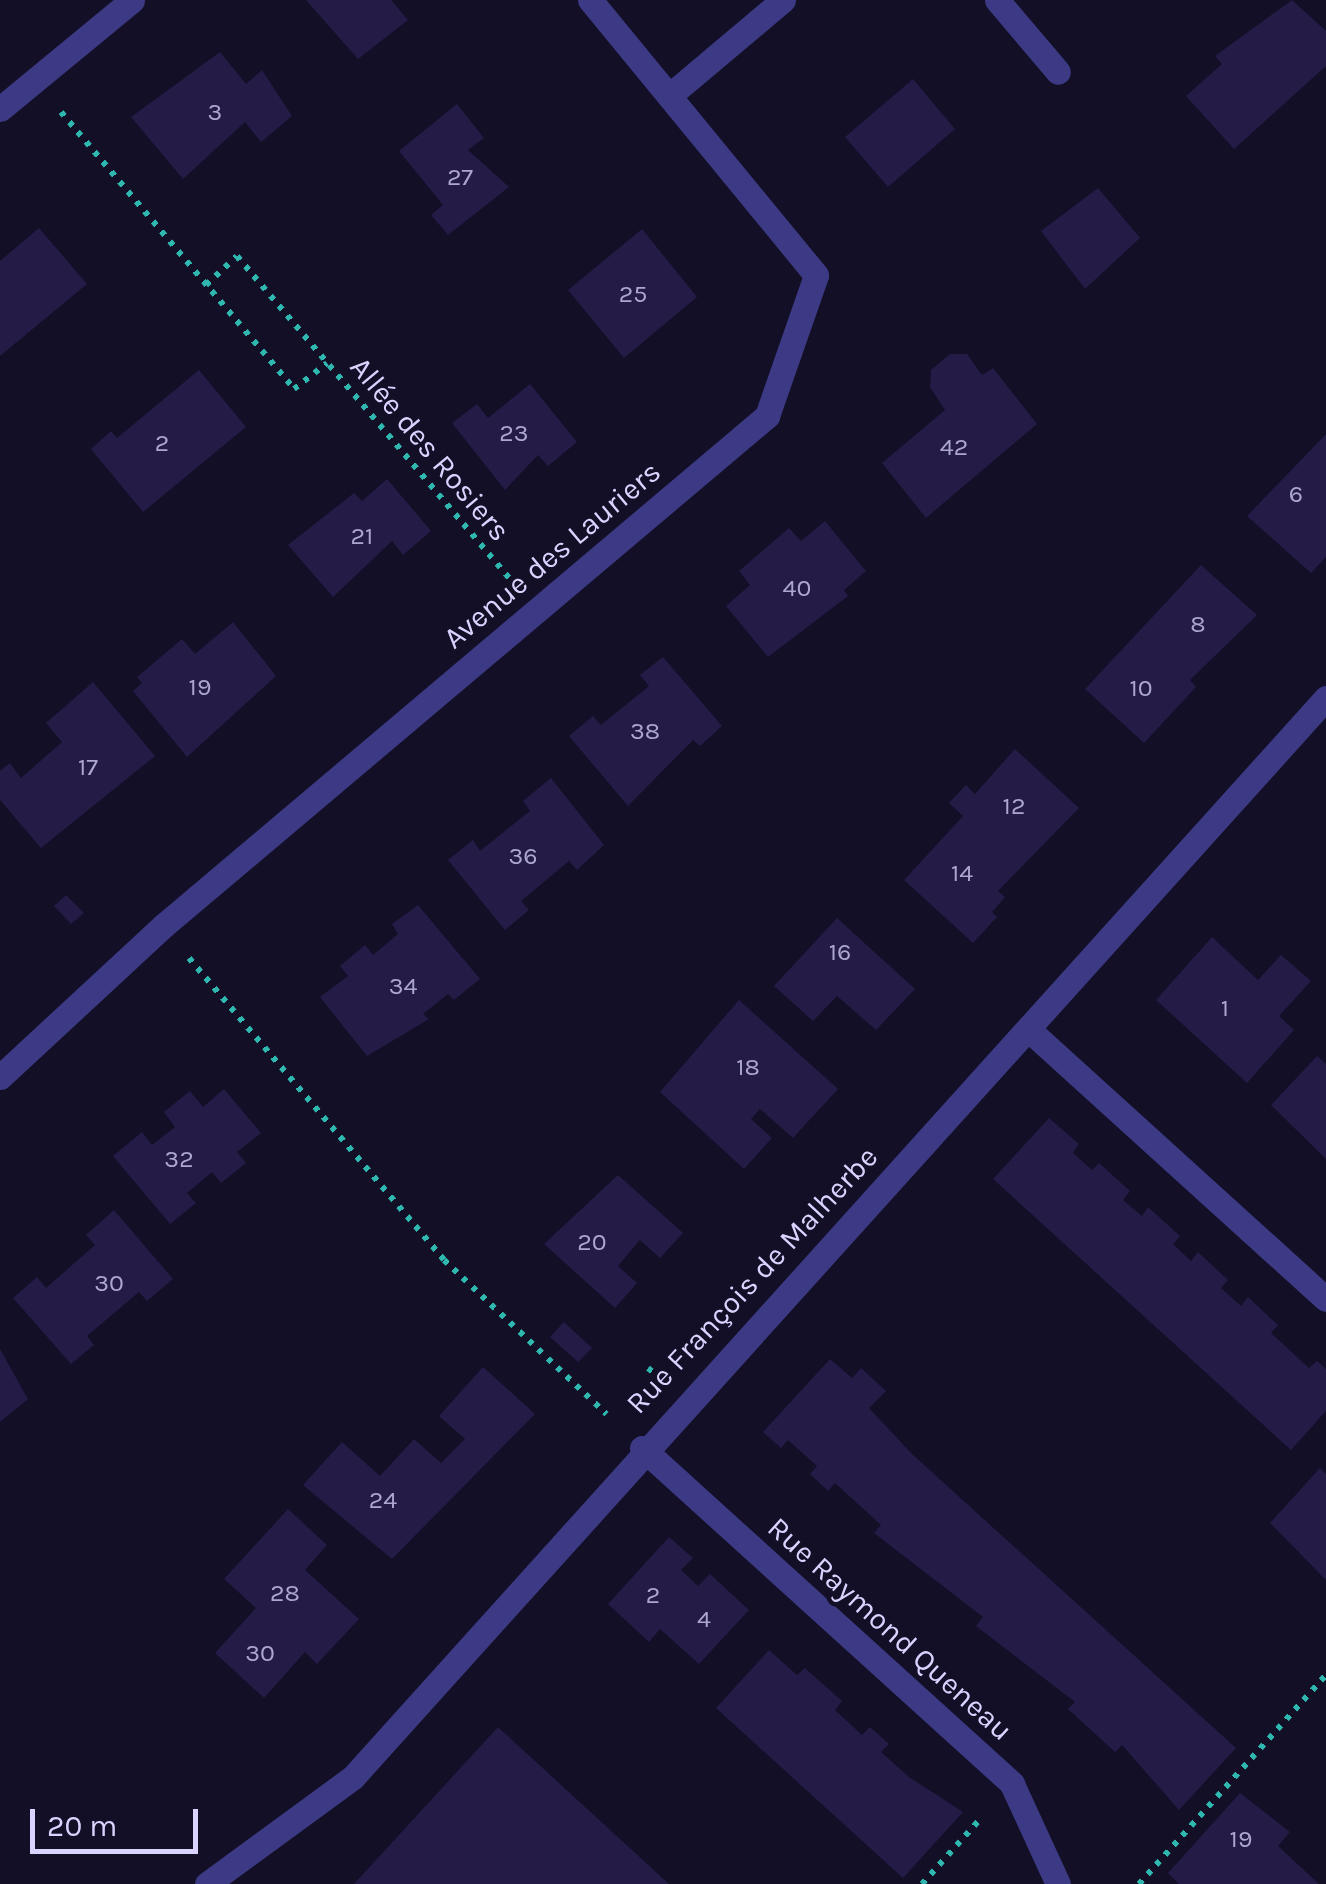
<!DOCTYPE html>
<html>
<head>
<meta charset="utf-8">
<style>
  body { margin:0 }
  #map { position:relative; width:1326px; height:1884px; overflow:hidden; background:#130f26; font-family:Karla,sans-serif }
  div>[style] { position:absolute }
  .building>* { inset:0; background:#241b47 }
  .path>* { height:6px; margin-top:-3px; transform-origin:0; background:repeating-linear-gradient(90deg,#2fb8b0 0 5px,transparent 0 13px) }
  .street>* { height:25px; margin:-12.5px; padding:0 12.5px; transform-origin:12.5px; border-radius:12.5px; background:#3d3a85 }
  span { translate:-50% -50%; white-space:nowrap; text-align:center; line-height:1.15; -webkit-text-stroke:9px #130f26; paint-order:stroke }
  .number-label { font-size:25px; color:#aca6d1 }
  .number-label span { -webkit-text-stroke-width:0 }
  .street-label { font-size:30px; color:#d9d4ff }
  .scale { position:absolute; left:30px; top:1809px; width:168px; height:45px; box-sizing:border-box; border:5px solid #d9d4ff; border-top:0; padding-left:12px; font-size:30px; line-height:35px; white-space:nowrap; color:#d9d4ff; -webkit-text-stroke:8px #130f26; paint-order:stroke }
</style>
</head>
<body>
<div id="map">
  <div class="building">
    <i style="clip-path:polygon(306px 0,391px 0,408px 20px,358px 59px)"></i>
    <i style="clip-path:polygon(1292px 0,1326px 31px,1326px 66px,1234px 149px,1186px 96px,1222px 64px,1215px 56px)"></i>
    <i style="clip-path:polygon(220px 52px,246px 84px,262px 70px,292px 116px,261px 142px,245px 122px,183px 179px,131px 117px)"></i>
    <i style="clip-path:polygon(913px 79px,955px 129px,888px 187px,845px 137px)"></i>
    <i style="clip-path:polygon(457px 104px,484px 138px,468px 150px,509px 187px,448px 235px,431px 215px,443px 205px,399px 151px)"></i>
    <i style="clip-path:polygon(1098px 188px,1140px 238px,1085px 289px,1041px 231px)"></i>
    <i style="clip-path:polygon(39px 228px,87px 284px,0 356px,0 261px)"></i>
    <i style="clip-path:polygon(642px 229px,697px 297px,624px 358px,568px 290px)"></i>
    <i style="clip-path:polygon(950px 354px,967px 354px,982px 375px,993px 368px,1037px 424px,926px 518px,882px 463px,945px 410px,930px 387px,931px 370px)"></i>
    <i style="clip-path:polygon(199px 370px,246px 427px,143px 512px,91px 449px,111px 431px,117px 438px)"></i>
    <i style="clip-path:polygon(530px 384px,577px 442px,548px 466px,538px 455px,505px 490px,452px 423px,477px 404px,488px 418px)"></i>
    <i style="clip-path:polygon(1326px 434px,1326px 557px,1311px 573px,1247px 516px)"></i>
    <i style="clip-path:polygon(387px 479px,431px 531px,403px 555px,392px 541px,333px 597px,288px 545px,354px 493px,362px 501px)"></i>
    <i style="clip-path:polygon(825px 521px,866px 571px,844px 590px,848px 596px,768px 657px,726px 606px,750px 585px,739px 571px,789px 528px,801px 541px)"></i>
    <i style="clip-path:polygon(1201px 565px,1257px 615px,1190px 680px,1196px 687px,1144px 743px,1085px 689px)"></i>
    <i style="clip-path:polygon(233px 622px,276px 676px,187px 757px,133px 691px,142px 683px,137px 677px,182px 639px,195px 654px)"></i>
    <i style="clip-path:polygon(663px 657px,722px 726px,700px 746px,693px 740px,628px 806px,569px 736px,593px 716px,601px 725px,649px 686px,640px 675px)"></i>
    <i style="clip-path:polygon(93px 682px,155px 756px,41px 848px,0 800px,0 771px,10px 763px,21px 778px,62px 742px,46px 723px)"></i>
    <i style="clip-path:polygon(1015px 749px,1079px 808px,998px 891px,1005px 897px,992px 912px,997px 917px,973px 943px,904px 880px,963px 816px,949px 803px,966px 785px,975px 794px)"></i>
    <i style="clip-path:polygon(551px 778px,604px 845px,577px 870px,569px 861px,521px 901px,529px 910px,505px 930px,448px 860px,473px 840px,480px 851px,530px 811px,523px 801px)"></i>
    <i style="clip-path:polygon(66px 895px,84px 913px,71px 924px,54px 906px)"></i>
    <i style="clip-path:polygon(418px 905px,480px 979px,454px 1000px,448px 994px,423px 1014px,429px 1019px,367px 1056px,320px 997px,348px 976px,340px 966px,365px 945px,373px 955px,398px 934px,392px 924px)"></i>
    <i style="clip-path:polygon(837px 918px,915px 989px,876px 1030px,837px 996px,813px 1021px,774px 986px)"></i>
    <i style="clip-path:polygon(1212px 937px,1258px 980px,1281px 955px,1311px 981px,1279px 1016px,1294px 1030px,1247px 1083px,1156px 1000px)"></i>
    <i style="clip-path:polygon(739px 1000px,838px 1089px,793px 1138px,760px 1109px,751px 1119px,772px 1138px,744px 1169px,660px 1092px)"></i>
    <i style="clip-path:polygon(1317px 1056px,1326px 1064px,1326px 1159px,1271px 1105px)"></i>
    <i style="clip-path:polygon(224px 1089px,261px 1133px,237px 1152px,246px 1163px,221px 1183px,212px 1172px,187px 1193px,196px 1203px,170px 1224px,113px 1156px,142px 1132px,152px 1145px,175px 1127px,164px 1112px,190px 1091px,203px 1107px)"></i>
    <i style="clip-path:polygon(1049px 1118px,1079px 1144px,1073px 1153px,1092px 1170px,1099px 1163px,1130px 1191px,1123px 1200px,1142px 1216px,1148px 1207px,1180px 1236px,1173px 1244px,1191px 1261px,1198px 1252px,1228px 1280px,1221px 1288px,1241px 1306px,1248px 1297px,1278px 1325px,1271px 1333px,1309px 1368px,1317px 1361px,1326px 1369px,1326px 1411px,1291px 1450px,993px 1179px)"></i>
    <i style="clip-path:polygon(618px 1175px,683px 1233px,660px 1258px,640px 1240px,618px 1266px,637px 1283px,615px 1308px,544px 1244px)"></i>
    <i style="clip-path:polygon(114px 1210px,173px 1279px,147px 1301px,139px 1292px,87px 1336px,94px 1345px,71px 1364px,13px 1298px,37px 1277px,46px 1288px,95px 1245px,86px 1235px)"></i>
    <i style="clip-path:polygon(564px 1322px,592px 1348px,578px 1362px,550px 1337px)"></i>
    <i style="clip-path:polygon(0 1349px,28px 1399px,0 1422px)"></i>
    <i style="clip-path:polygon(830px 1359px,852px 1378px,861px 1368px,886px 1391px,869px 1408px,912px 1454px,1236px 1748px,1179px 1810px,1122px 1745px,1115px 1752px,1068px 1709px,1075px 1702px,976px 1626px,983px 1617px,874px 1533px,881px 1525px,835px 1483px,828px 1491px,810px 1474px,817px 1466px,788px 1440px,781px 1448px,763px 1432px)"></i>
    <i style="clip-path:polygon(483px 1367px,535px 1414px,392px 1559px,303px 1485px,342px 1442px,380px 1476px,414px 1439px,441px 1463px,465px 1439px,439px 1416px)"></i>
    <i style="clip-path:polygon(1320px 1468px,1326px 1474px,1326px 1580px,1270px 1523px)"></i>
    <i style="clip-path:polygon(288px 1509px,327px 1545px,305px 1570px,359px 1619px,317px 1664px,305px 1652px,264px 1698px,215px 1653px,256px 1608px,224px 1579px)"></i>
    <i style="clip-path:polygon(669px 1537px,693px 1558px,681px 1570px,698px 1586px,710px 1574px,749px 1610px,699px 1664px,660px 1629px,649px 1642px,608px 1604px)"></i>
    <i style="clip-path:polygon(769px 1650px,797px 1675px,805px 1668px,842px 1701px,835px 1710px,862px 1735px,870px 1727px,889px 1744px,881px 1752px,909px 1777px,963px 1812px,903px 1878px,716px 1708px)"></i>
    <i style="clip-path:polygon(498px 1727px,669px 1884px,354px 1884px)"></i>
    <i style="clip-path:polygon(1240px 1793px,1290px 1832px,1278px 1846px,1319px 1884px,1179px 1884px,1168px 1873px)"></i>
  </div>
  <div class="path">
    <i style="left:61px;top:112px;width:362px;rotate:49.9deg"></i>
    <i style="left:294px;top:389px;width:42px;rotate:-38.2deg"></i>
    <i style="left:206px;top:285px;width:42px;rotate:-43.1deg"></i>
    <i style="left:237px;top:256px;width:423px;rotate:49.8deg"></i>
    <i style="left:189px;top:958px;width:395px;rotate:49.8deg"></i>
    <i style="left:444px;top:1260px;width:224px;rotate:43.5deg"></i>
    <i style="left:648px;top:1368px;width:17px;rotate:40deg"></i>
    <i style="left:922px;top:1884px;width:89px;rotate:-48.2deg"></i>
    <i style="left:1139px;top:1884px;width:280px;rotate:-48.2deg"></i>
  </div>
  <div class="street">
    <i style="left:997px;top:0;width:94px;rotate:49.7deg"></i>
    <i style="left:669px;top:96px;width:149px;rotate:-40.1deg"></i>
    <i style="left:0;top:109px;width:171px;rotate:-39.5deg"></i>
    <i style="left:1028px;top:1029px;width:402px;rotate:42.2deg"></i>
    <i style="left:0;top:1077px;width:222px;rotate:-42.8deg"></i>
    <i style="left:163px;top:926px;width:791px;rotate:-40.18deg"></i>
    <i style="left:767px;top:416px;width:149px;rotate:-70.8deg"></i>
    <i style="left:816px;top:275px;width:356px;rotate:-129.4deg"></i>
    <i style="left:642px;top:1448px;width:500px;rotate:42.2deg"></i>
    <i style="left:1012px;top:1784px;width:110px;rotate:65.3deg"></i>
    <i style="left:207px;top:1884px;width:181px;rotate:-36.2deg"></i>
    <i style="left:353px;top:1777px;width:1453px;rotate:-47.96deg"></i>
  </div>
  <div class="number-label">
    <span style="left:215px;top:112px">3</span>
    <span style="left:460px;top:177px">27</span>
    <span style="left:633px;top:294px">25</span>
    <span style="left:514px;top:433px">23</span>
    <span style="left:162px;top:443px">2</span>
    <span style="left:954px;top:447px">42</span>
    <span style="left:1296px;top:494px">6</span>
    <span style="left:362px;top:536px">21</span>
    <span style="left:797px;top:588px">40</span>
    <span style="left:1198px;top:624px">8</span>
    <span style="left:200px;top:687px">19</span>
    <span style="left:1141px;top:688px">10</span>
    <span style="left:645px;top:731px">38</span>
    <span style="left:88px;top:767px">17</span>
    <span style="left:1014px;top:806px">12</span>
    <span style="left:523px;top:856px">36</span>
    <span style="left:962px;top:873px">14</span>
    <span style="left:840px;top:952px">16</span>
    <span style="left:403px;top:986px">34</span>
    <span style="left:1225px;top:1008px">1</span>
    <span style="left:748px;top:1067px">18</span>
    <span style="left:179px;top:1159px">32</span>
    <span style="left:592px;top:1242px">20</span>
    <span style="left:109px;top:1283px">30</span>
    <span style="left:383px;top:1500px">24</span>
    <span style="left:285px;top:1593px">28</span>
    <span style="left:653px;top:1595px">2</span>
    <span style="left:704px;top:1619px">4</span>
    <span style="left:260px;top:1653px">30</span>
    <span style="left:1241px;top:1839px">19</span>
  </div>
  <div class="street-label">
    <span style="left:430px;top:449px;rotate:50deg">Allée des Rosiers</span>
    <span style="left:552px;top:555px;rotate:-40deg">Avenue des Lauriers</span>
    <span style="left:752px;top:1280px;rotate:-47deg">Rue François de Malherbe</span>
    <span style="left:890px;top:1629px;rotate:42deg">Rue Raymond Queneau</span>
  </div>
  <div class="scale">20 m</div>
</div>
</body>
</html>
